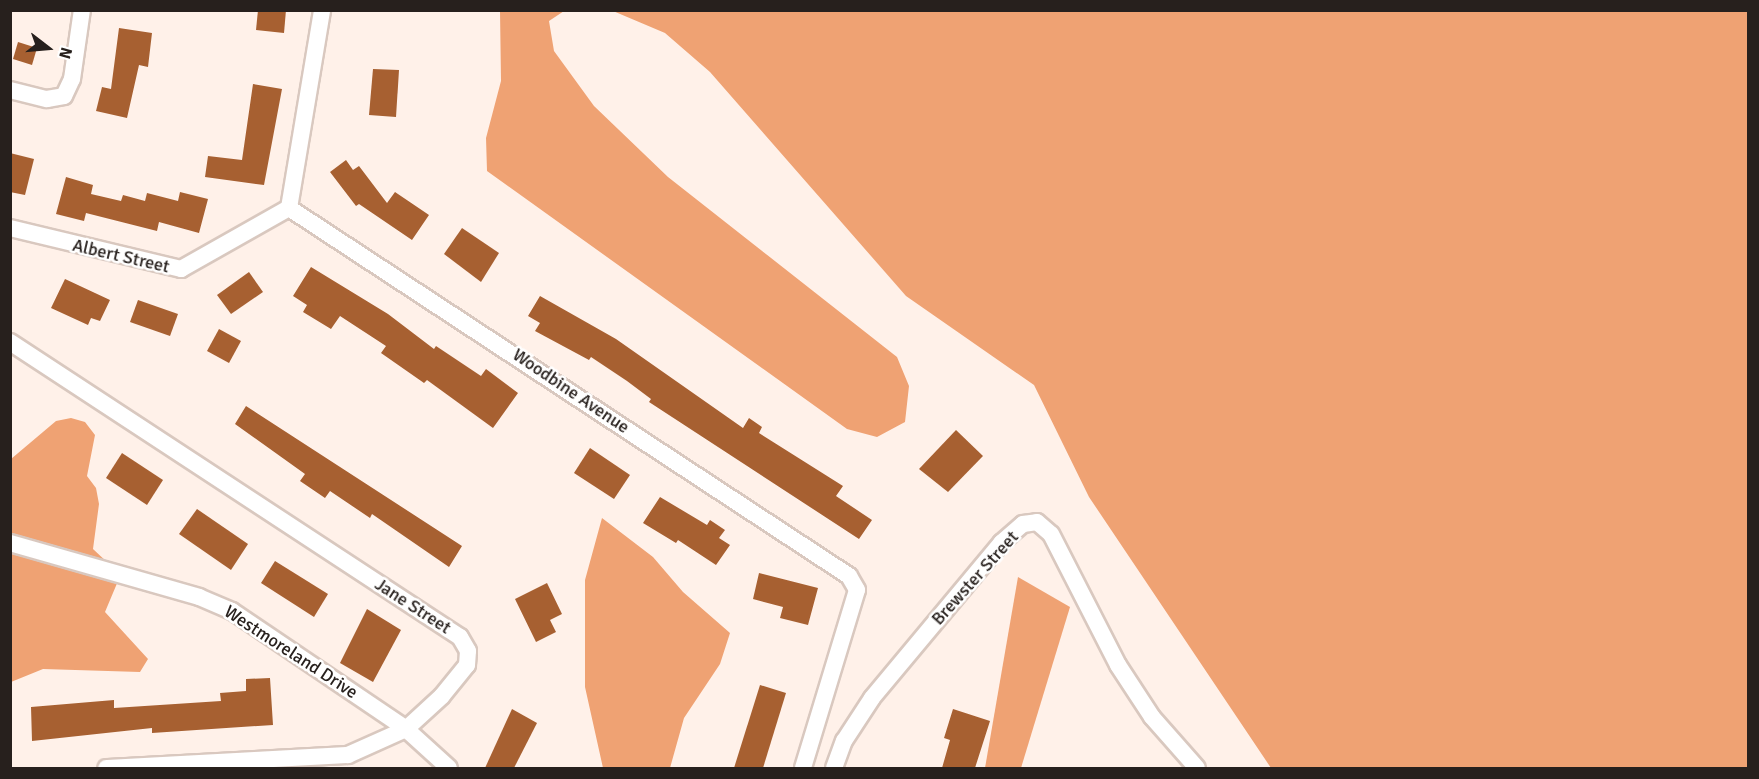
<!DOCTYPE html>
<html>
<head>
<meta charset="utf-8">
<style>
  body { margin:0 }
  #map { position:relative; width:1759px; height:779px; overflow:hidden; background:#fff1e9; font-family:Signika,sans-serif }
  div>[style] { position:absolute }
  .forest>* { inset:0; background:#efa273 }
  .building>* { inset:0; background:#a76031 }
  .roads { filter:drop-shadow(2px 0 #d9c8bf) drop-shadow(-2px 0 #d9c8bf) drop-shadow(0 2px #d9c8bf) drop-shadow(0 -2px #d9c8bf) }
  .street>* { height:16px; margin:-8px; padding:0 8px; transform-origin:8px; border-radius:8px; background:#fff }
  span { translate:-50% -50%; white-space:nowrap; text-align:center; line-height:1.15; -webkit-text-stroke:5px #fff; paint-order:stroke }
  .street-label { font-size:18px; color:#27201d }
  .frame { position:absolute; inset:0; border:12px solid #27201d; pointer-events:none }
  .north { position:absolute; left:18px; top:18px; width:60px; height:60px; -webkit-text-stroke:4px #fff; paint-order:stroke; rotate:106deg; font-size:16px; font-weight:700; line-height:24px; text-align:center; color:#27201d }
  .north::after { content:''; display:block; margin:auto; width:21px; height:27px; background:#27201d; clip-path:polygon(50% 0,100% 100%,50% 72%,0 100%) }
</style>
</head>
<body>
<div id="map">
  <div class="forest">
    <i style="clip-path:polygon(500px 11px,564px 11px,549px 21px,554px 51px,594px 106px,668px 177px,897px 357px,909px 386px,905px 422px,877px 437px,847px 429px,487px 171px,486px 138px,501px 81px)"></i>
    <i style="clip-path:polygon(613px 11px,1748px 11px,1748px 768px,1271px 768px,1089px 497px,1034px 385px,906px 296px,710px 72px,665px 33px)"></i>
    <i style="clip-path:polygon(71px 418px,85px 422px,95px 435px,87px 476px,96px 488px,99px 504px,93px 549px,109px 564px,118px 581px,105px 612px,148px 659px,140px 672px,43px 669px,11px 682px,11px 459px,56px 421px)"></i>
    <i style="clip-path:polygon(602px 518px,653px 557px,683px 592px,730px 633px,720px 664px,684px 718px,670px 768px,603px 768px,585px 687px,585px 580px)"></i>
    <i style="clip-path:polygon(1018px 577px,1070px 607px,1021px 768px,985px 768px)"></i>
  </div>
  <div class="building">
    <i style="clip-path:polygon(258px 10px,286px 10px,284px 33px,256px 30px)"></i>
    <i style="clip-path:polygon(119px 28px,152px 33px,148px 67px,139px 65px,127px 118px,96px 111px,102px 87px,111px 89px)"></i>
    <i style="clip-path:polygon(18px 42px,37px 48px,32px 65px,13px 59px)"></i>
    <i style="clip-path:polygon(373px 69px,399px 70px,396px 117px,369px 115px)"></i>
    <i style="clip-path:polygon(253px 84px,282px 89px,264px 185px,205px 177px,208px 156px,242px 160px)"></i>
    <i style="clip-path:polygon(10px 153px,34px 159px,25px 195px,10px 192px)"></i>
    <i style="clip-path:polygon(346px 160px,353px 170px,359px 166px,387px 203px,395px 192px,429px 215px,412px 240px,359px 204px,356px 206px,330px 172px)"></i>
    <i style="clip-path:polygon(66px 177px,93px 185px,91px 194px,121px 201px,123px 195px,145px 201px,147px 193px,178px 201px,180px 192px,208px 199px,199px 233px,159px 222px,157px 231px,86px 213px,84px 221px,56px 214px)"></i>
    <i style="clip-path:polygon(462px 228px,499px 253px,481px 282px,444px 254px)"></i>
    <i style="clip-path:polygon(311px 267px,388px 314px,434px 349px,436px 346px,481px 376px,486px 369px,518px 393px,493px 428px,427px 380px,424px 383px,381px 353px,386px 346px,340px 316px,331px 329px,303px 312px,307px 305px,293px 296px)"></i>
    <i style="clip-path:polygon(249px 272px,263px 292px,231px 314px,217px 295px)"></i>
    <i style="clip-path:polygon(65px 279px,110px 300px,100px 321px,91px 318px,88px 325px,51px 308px)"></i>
    <i style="clip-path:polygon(540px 296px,616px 339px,743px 428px,749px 418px,762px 427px,759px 433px,843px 486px,836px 496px,872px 520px,859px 539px,649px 402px,651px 399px,627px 381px,591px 357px,589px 360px,535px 331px,540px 323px,528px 316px)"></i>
    <i style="clip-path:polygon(138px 300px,178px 314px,170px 336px,130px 322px)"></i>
    <i style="clip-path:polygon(219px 329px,241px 341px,229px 363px,207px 351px)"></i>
    <i style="clip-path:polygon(246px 406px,462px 546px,449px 567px,372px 514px,370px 518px,330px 491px,325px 498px,300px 481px,305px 474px,235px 424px)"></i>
    <i style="clip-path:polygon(956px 430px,983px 456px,948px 492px,919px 469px)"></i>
    <i style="clip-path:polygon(590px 448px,630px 475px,614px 499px,574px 473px)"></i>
    <i style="clip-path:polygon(122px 453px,163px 480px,147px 505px,106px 478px)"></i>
    <i style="clip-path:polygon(660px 497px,707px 525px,710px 520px,725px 530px,719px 538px,730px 545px,716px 565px,678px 540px,676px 543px,643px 523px)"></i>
    <i style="clip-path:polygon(197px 509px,248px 544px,231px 570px,179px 534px)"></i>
    <i style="clip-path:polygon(275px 561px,328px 594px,314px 617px,261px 583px)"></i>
    <i style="clip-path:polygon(759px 573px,818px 588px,808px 625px,780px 618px,783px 607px,753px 599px)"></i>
    <i style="clip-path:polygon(547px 583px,562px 614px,550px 620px,556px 632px,536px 642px,515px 599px)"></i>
    <i style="clip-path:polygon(367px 609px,401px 630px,373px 682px,340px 663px)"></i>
    <i style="clip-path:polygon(270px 678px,273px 725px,152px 733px,152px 728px,32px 741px,31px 707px,114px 700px,114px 708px,221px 701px,220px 693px,246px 691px,246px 679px)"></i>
    <i style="clip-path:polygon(760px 685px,786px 693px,763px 768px,734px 768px)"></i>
    <i style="clip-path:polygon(512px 709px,537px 723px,514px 768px,485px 768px)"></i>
    <i style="clip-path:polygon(953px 709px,990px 721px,975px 768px,942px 768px,950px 740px,944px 738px)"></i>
  </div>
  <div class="roads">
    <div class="street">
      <i style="left:10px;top:90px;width:38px;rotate:14deg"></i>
      <i style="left:47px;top:99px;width:17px;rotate:-10deg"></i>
      <i style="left:64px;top:96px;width:19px;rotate:-65deg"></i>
      <i style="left:72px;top:79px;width:70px;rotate:-81.8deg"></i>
      <i style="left:289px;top:208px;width:670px;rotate:33.31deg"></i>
      <i style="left:849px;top:576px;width:16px;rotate:60deg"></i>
      <i style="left:857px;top:590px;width:186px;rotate:106.9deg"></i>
      <i style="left:289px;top:208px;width:201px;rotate:-80.5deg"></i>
      <i style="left:10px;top:228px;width:176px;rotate:13.5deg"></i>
      <i style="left:181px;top:269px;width:124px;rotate:-29.5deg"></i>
      <i style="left:10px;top:342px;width:538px;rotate:33.25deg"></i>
      <i style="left:460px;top:637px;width:16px;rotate:60deg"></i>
      <i style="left:468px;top:651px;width:14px;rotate:94deg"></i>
      <i style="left:467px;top:665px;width:40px;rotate:129deg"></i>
      <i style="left:442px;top:696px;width:49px;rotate:137.5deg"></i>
      <i style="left:406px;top:729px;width:64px;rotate:155.9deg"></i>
      <i style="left:348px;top:755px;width:242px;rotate:176.9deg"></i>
      <i style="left:10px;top:543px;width:197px;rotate:15.9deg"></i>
      <i style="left:199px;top:597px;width:36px;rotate:23deg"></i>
      <i style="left:232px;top:611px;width:210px;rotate:34.1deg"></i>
      <i style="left:406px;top:729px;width:58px;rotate:42.2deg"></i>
      <i style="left:834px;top:768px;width:29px;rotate:-70deg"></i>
      <i style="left:844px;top:741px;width:51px;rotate:-56.9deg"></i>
      <i style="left:872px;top:698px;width:202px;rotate:-50.2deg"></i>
      <i style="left:1001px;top:543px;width:29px;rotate:-41deg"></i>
      <i style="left:1023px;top:524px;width:14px;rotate:-8deg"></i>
      <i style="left:1037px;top:522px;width:18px;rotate:41deg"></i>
      <i style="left:1051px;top:534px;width:147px;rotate:62.9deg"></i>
      <i style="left:1118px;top:665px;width:62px;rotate:56.8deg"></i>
      <i style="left:1152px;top:717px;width:68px;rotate:48.6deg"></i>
    </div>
  </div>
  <div class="street-label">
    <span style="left:121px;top:256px;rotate:13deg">Albert Street</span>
    <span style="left:571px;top:391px;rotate:34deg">Woodbine Avenue</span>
    <span style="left:975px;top:578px;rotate:-48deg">Brewster Street</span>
    <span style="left:413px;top:606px;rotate:33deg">Jane Street</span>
    <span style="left:291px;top:652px;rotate:33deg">Westmoreland Drive</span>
  </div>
  <div class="frame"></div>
  <div class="north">N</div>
</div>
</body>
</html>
